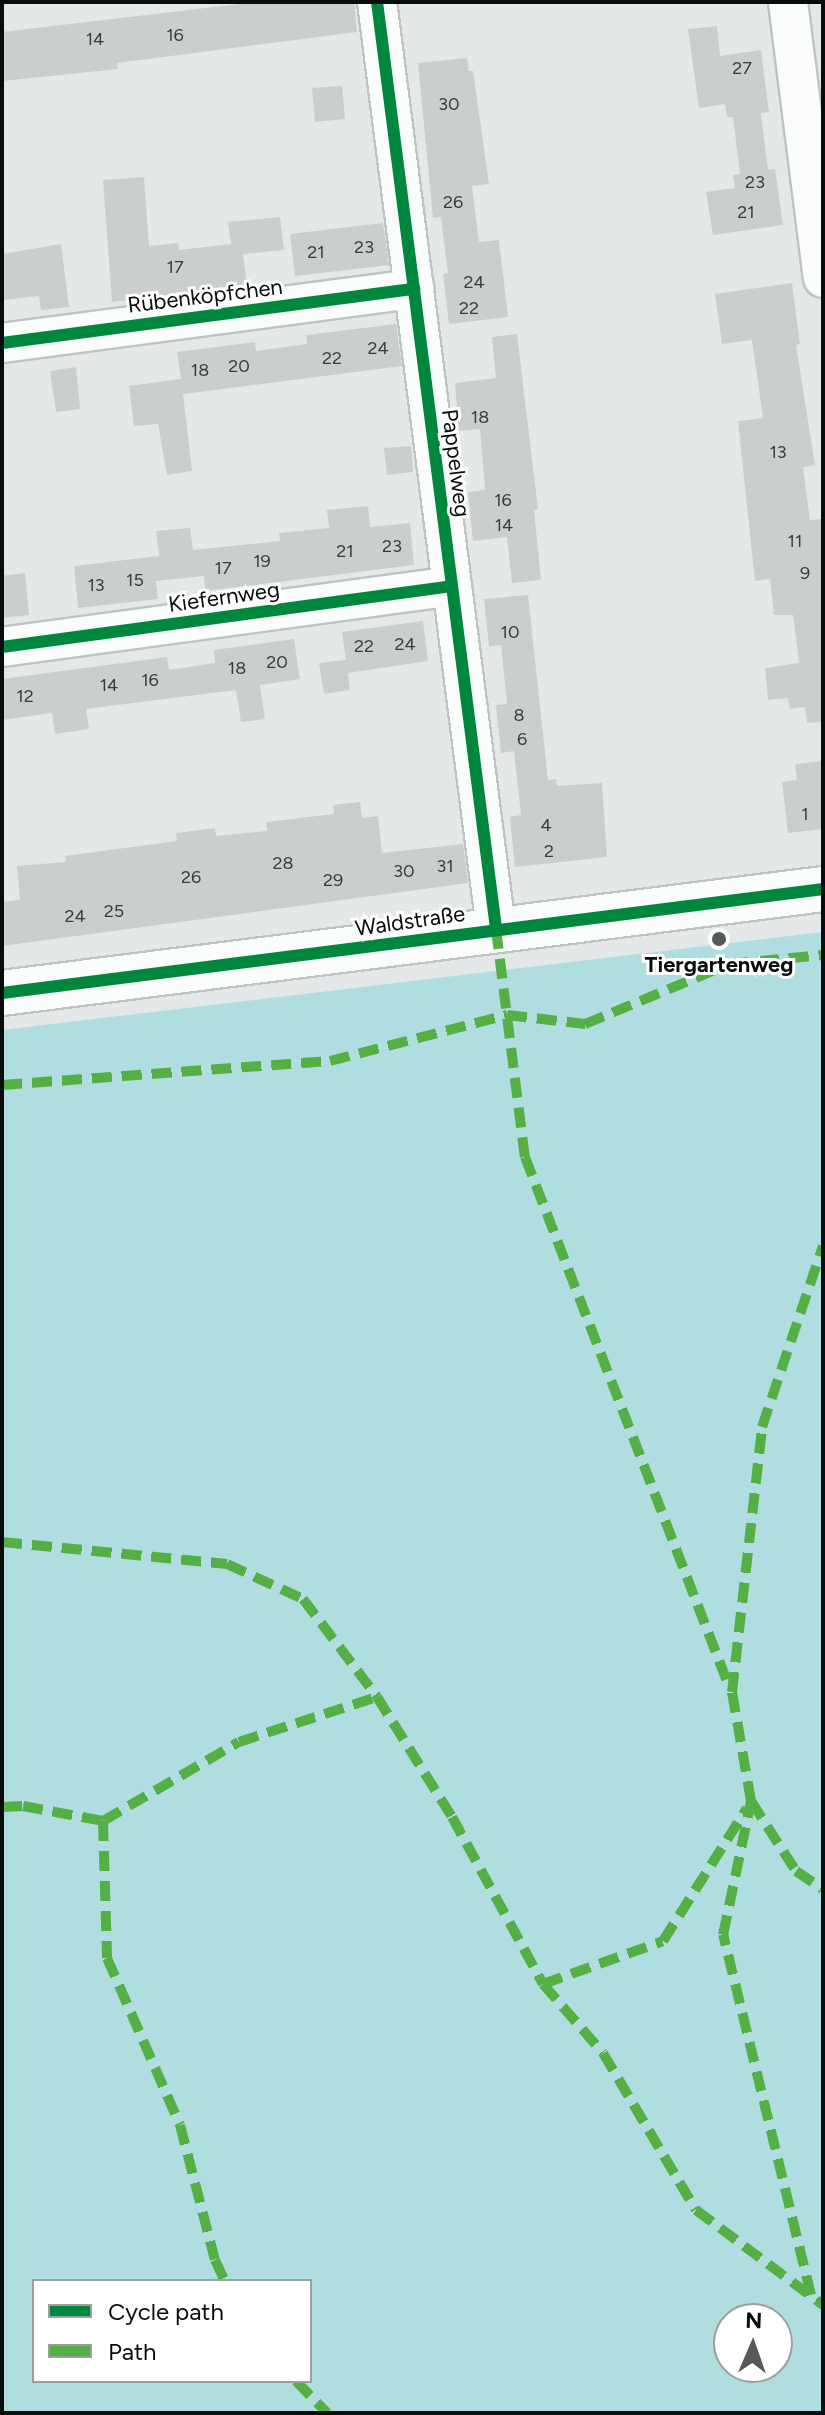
<!DOCTYPE html>
<html>
<head>
<meta charset="utf-8">
<style>
  body { margin:0 }
  #map { position:relative; width:825px; height:2415px; overflow:hidden; background:#e4e8e8; font-family:Figtree,sans-serif }
  div>[style] { position:absolute }
  .green>* { inset:0; background:#b0dee0 }
  .building>* { inset:0; background:#cbcece }
  .roads { filter:drop-shadow(2px 0 #c0c3c3) drop-shadow(-2px 0 #c0c3c3) drop-shadow(0 2px #c0c3c3) drop-shadow(0 -2px #c0c3c3) }
  .street>* { height:38px; margin:-19px; padding:0 19px; transform-origin:19px; border-radius:19px; background:#fbfcfc }
  .secondary>* { height:44px; margin:-22px; padding:0 22px; transform-origin:22px; border-radius:22px; background:#fbfcfc }
  .quiet>* { height:10px; margin-top:-5px; transform-origin:0; background:repeating-linear-gradient(90deg,#54b044 0 20px,transparent 0 30px) }
  .cycleway>* { height:12px; margin:-6px; padding:0 6px; transform-origin:6px; border-radius:6px; background:#00873e }
  .dots>* { width:22px; height:22px; translate:-50% -50%; box-sizing:border-box; border:4px solid #fff; border-radius:50% }
  span { translate:-50% -50%; white-space:nowrap; text-align:center; line-height:1.15; -webkit-text-stroke:6px #fff; paint-order:stroke }
  .number-label { font-size:18px; color:#3a3c3c }
  .number-label span { -webkit-text-stroke-width:0 }
  .street-label { font-size:22px; color:#090c0c }
  .poi-label { font-size:22px; color:#090c0c; font-weight:700 }
  .frame { position:absolute; inset:0; border:4px solid #090c0c; pointer-events:none }
  .legend { position:absolute; left:32px; top:2279px; width:280px; height:104px; box-sizing:border-box; background:#fff; border:2px solid #9d9e9e; margin:0; padding:10px 14px; list-style:none; font-size:24px; color:#090c0c }
  .legend li { display:flex; align-items:center; gap:16px; height:40px }
  .legend b { width:40px; border:2px solid #9d9e9e }
  .north { position:absolute; left:713px; top:2303px; width:80px; height:80px; box-sizing:border-box; background:#fff; border:2px solid #9d9e9e; border-radius:50%; rotate:2deg; font-size:22px; font-weight:700; line-height:32px; text-align:center; color:#090c0c }
  .north::after { content:''; display:block; margin:auto; width:28px; height:36px; background:#565959; clip-path:polygon(50% 0,100% 100%,50% 72%,0 100%) }
</style>
</head>
<body>
<div id="map">
  <div class="green">
    <i style="clip-path:polygon(evenodd,823px 932px,823px 2413px,2px 2413px,2px 1030px,823px 932px,34px 2281px,310px 2281px,310px 2381px,34px 2381px,34px 2281px,823px 932px,729px 2319px,777px 2319px,777px 2367px,729px 2367px,729px 2319px)"></i>
  </div>
  <div class="building">
    <i style="clip-path:polygon(257px 2px,354px 2px,357px 32px,117px 63px,118px 69px,2px 81px,2px 32px)"></i>
    <i style="clip-path:polygon(717px 26px,720px 56px,761px 50px,769px 112px,761px 113px,768px 170px,775px 169px,783px 225px,713px 235px,706px 192px,735px 188px,733px 175px,740px 174px,733px 117px,727px 117px,725px 104px,699px 108px,688px 29px)"></i>
    <i style="clip-path:polygon(467px 58px,469px 71px,473px 71px,489px 184px,472px 186px,479px 242px,499px 240px,508px 317px,449px 324px,443px 274px,448px 273px,441px 217px,433px 218px,418px 63px)"></i>
    <i style="clip-path:polygon(342px 86px,345px 119px,315px 122px,312px 88px)"></i>
    <i style="clip-path:polygon(144px 177px,149px 246px,178px 243px,179px 250px,231px 244px,228px 222px,280px 217px,284px 250px,243px 254px,247px 285px,112px 302px,103px 180px)"></i>
    <i style="clip-path:polygon(383px 223px,389px 265px,295px 276px,290px 234px)"></i>
    <i style="clip-path:polygon(61px 244px,69px 307px,41px 310px,39px 296px,2px 300px,2px 254px)"></i>
    <i style="clip-path:polygon(792px 283px,800px 344px,796px 345px,815px 465px,803px 467px,810px 520px,821px 519px,823px 532px,823px 722px,807px 723px,805px 707px,790px 709px,788px 698px,768px 700px,765px 668px,799px 663px,793px 615px,774px 615px,770px 579px,755px 581px,738px 421px,763px 418px,752px 340px,722px 344px,715px 294px)"></i>
    <i style="clip-path:polygon(396px 324px,402px 366px,183px 394px,192px 471px,167px 475px,158px 424px,134px 426px,129px 386px,181px 379px,177px 352px,255px 342px,256px 351px,307px 344px,306px 335px)"></i>
    <i style="clip-path:polygon(517px 334px,538px 509px,534px 510px,541px 580px,512px 583px,507px 537px,473px 541px,468px 492px,485px 490px,480px 429px,459px 431px,455px 383px,496px 378px,492px 337px)"></i>
    <i style="clip-path:polygon(76px 367px,80px 409px,56px 412px,50px 371px)"></i>
    <i style="clip-path:polygon(411px 446px,413px 472px,387px 475px,384px 448px)"></i>
    <i style="clip-path:polygon(368px 506px,370px 527px,410px 523px,414px 565px,205px 591px,204px 576px,156px 581px,158px 599px,78px 608px,74px 566px,159px 556px,156px 531px,190px 528px,193px 550px,280px 541px,279px 533px,329px 528px,327px 510px)"></i>
    <i style="clip-path:polygon(25px 573px,29px 615px,2px 618px,2px 576px)"></i>
    <i style="clip-path:polygon(528px 595px,548px 780px,556px 779px,557px 786px,602px 783px,607px 857px,515px 867px,510px 817px,521px 815px,514px 751px,501px 753px,496px 705px,507px 704px,501px 645px,489px 646px,484px 599px)"></i>
    <i style="clip-path:polygon(423px 621px,428px 661px,348px 673px,350px 690px,324px 694px,319px 663px,346px 660px,342px 632px)"></i>
    <i style="clip-path:polygon(294px 639px,300px 679px,260px 685px,265px 719px,241px 722px,236px 690px,86px 709px,89px 729px,55px 734px,52px 713px,2px 720px,2px 679px,167px 657px,169px 670px,215px 663px,214px 650px)"></i>
    <i style="clip-path:polygon(823px 761px,823px 829px,788px 833px,782px 782px,797px 780px,795px 764px)"></i>
    <i style="clip-path:polygon(360px 802px,362px 818px,378px 816px,382px 853px,463px 844px,468px 883px,2px 946px,2px 902px,20px 900px,17px 866px,66px 862px,65px 856px,177px 841px,176px 833px,215px 828px,216px 836px,267px 831px,266px 822px,334px 814px,333px 805px)"></i>
  </div>
  <div class="roads">
    <div class="street">
      <i style="left:377px;top:2px;width:935px;rotate:82.68deg"></i>
      <i style="left:788px;top:2px;width:278px;rotate:82.8deg"></i>
      <i style="left:2px;top:343px;width:416px;rotate:-7.5deg"></i>
      <i style="left:2px;top:647px;width:454px;rotate:-7.7deg"></i>
    </div>
    <div class="secondary">
      <i style="left:2px;top:993px;width:828px;rotate:-7.22deg"></i>
    </div>
  </div>
  <div class="quiet">
    <i style="left:496px;top:929px;width:230px;rotate:82.8deg"></i>
    <i style="left:525px;top:1157px;width:570px;rotate:68.93deg"></i>
    <i style="left:2px;top:1085px;width:329px;rotate:-4.2deg"></i>
    <i style="left:330px;top:1061px;width:183px;rotate:-14.6deg"></i>
    <i style="left:507px;top:1015px;width:79px;rotate:6.6deg"></i>
    <i style="left:585px;top:1024px;width:156px;rotate:-22.6deg"></i>
    <i style="left:729px;top:964px;width:94px;rotate:-5.5deg"></i>
    <i style="left:2px;top:1542px;width:226px;rotate:5.6deg"></i>
    <i style="left:227px;top:1564px;width:84px;rotate:24.7deg"></i>
    <i style="left:303px;top:1599px;width:123px;rotate:52.9deg"></i>
    <i style="left:377px;top:1697px;width:142px;rotate:58deg"></i>
    <i style="left:452px;top:1817px;width:190px;rotate:61.4deg"></i>
    <i style="left:543px;top:1984px;width:91px;rotate:49deg"></i>
    <i style="left:603px;top:2053px;width:182px;rotate:59.4deg"></i>
    <i style="left:696px;top:2210px;width:159px;rotate:36.8deg"></i>
    <i style="left:751px;top:1801px;width:83px;rotate:57.3deg"></i>
    <i style="left:796px;top:1871px;width:32px;rotate:34deg"></i>
    <i style="left:2px;top:1807px;width:21px;rotate:-3deg"></i>
    <i style="left:23px;top:1806px;width:81px;rotate:10.6deg"></i>
    <i style="left:103px;top:1821px;width:157px;rotate:-30.2deg"></i>
    <i style="left:239px;top:1742px;width:145px;rotate:-18.1deg"></i>
    <i style="left:103px;top:1821px;width:137px;rotate:88.3deg"></i>
    <i style="left:107px;top:1958px;width:182px;rotate:66.4deg"></i>
    <i style="left:180px;top:2125px;width:139px;rotate:75.5deg"></i>
    <i style="left:215px;top:2260px;width:23px;rotate:65deg"></i>
    <i style="left:543px;top:1984px;width:127px;rotate:-19.7deg"></i>
    <i style="left:663px;top:1941px;width:157px;rotate:-57.7deg"></i>
    <i style="left:811px;top:2295px;width:371px;rotate:-103.7deg"></i>
    <i style="left:723px;top:1935px;width:137px;rotate:-78.2deg"></i>
    <i style="left:751px;top:1801px;width:111px;rotate:-99.9deg"></i>
    <i style="left:732px;top:1692px;width:267px;rotate:-83.5deg"></i>
    <i style="left:762px;top:1427px;width:191px;rotate:-71.4deg"></i>
    <i style="left:296px;top:2381px;width:45px;rotate:45.9deg"></i>
  </div>
  <div class="cycleway">
    <i style="left:377px;top:2px;width:935px;rotate:82.68deg"></i>
    <i style="left:2px;top:343px;width:416px;rotate:-7.5deg"></i>
    <i style="left:2px;top:647px;width:454px;rotate:-7.7deg"></i>
    <i style="left:2px;top:993px;width:828px;rotate:-7.22deg"></i>
  </div>
  <div class="dots">
    <i style="left:719px;top:939px;background:#565959"></i>
  </div>
  <div class="number-label">
    <span style="left:175px;top:35px">16</span>
    <span style="left:95px;top:39px">14</span>
    <span style="left:742px;top:68px">27</span>
    <span style="left:449px;top:104px">30</span>
    <span style="left:755px;top:182px">23</span>
    <span style="left:453px;top:202px">26</span>
    <span style="left:746px;top:212px">21</span>
    <span style="left:364px;top:247px">23</span>
    <span style="left:316px;top:252px">21</span>
    <span style="left:175px;top:267px">17</span>
    <span style="left:474px;top:282px">24</span>
    <span style="left:469px;top:308px">22</span>
    <span style="left:378px;top:348px">24</span>
    <span style="left:332px;top:358px">22</span>
    <span style="left:239px;top:366px">20</span>
    <span style="left:200px;top:370px">18</span>
    <span style="left:480px;top:417px">18</span>
    <span style="left:778px;top:452px">13</span>
    <span style="left:503px;top:500px">16</span>
    <span style="left:504px;top:525px">14</span>
    <span style="left:795px;top:541px">11</span>
    <span style="left:392px;top:546px">23</span>
    <span style="left:345px;top:551px">21</span>
    <span style="left:262px;top:561px">19</span>
    <span style="left:223px;top:568px">17</span>
    <span style="left:805px;top:573px">9</span>
    <span style="left:135px;top:580px">15</span>
    <span style="left:96px;top:585px">13</span>
    <span style="left:510px;top:632px">10</span>
    <span style="left:405px;top:644px">24</span>
    <span style="left:364px;top:646px">22</span>
    <span style="left:277px;top:662px">20</span>
    <span style="left:237px;top:668px">18</span>
    <span style="left:150px;top:680px">16</span>
    <span style="left:109px;top:685px">14</span>
    <span style="left:25px;top:696px">12</span>
    <span style="left:519px;top:715px">8</span>
    <span style="left:522px;top:739px">6</span>
    <span style="left:805px;top:814px">1</span>
    <span style="left:546px;top:825px">4</span>
    <span style="left:549px;top:851px">2</span>
    <span style="left:283px;top:863px">28</span>
    <span style="left:445px;top:866px">31</span>
    <span style="left:404px;top:871px">30</span>
    <span style="left:191px;top:877px">26</span>
    <span style="left:333px;top:880px">29</span>
    <span style="left:114px;top:911px">25</span>
    <span style="left:75px;top:916px">24</span>
  </div>
  <div class="street-label">
    <span style="left:205px;top:296px;rotate:-7deg">Rübenköpfchen</span>
    <span style="left:456px;top:463px;rotate:83deg">Pappelweg</span>
    <span style="left:224px;top:597px;rotate:-8deg">Kiefernweg</span>
    <span style="left:410px;top:921px;rotate:-8deg">Waldstraße</span>
  </div>
  <div class="poi-label">
    <span style="left:719px;top:965px">Tiergartenweg</span>
  </div>
  <div class="frame"></div>
  <ul class="legend">
  <li><b style="height:10px;background:#00873e"></b>Cycle path</li>
  <li><b style="height:10px;background:#54b044"></b>Path</li>
  </ul>
  <div class="north">N</div>
</div>
</body>
</html>
